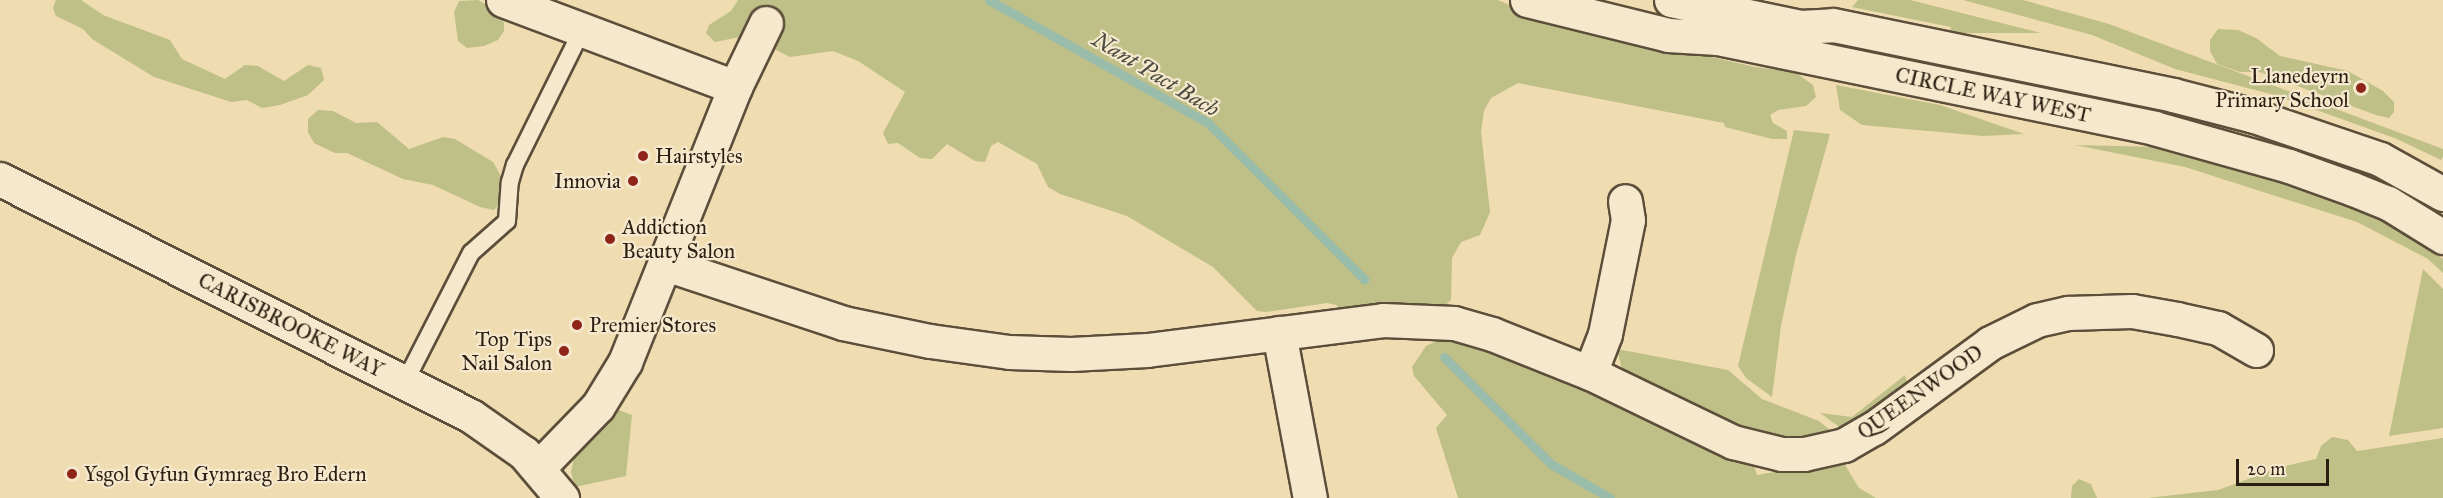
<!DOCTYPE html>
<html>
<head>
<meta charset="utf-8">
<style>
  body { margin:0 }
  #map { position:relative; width:2443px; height:498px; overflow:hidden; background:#f0dcb1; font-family:"IM FELL Great Primer",serif }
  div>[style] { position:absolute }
  .green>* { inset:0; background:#bfbf88 }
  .stream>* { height:9px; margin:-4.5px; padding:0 4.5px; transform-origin:4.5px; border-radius:4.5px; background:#9abcab }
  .roads { filter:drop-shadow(2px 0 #5c4e3a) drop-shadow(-2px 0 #5c4e3a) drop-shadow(0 2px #5c4e3a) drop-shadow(0 -2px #5c4e3a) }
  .service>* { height:16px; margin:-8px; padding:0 8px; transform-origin:8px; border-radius:8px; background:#f5e8cc }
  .minor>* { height:33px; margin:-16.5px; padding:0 16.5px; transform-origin:16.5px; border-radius:16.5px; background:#f5e8cc }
  .tertiary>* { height:33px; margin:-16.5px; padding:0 16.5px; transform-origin:16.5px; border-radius:16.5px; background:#f5e8cc }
  .dots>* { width:16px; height:16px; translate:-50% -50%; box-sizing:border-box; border:3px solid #f5e8cc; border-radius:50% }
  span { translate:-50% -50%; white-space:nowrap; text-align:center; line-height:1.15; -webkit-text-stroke:4.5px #f5e8cc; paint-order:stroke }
  .poi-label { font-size:21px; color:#2b1e12 }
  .right { translate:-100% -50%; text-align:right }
  .left { translate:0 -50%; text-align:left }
  .street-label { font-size:21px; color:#2b1e12 }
  .water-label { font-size:22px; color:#4c4d40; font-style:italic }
  .scale { position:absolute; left:2236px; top:459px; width:93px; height:27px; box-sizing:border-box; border:3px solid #2b1e12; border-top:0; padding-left:8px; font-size:18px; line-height:21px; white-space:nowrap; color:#2b1e12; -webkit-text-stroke:4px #f5e8cc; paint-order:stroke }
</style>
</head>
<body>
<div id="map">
  <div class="green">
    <i style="clip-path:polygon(56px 0,81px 0,103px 15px,170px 40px,182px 59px,225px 79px,245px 65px,258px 66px,284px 81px,308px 65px,321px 68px,324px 80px,308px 95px,280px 105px,262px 108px,247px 100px,231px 102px,154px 77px,92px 39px,83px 29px,56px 16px,53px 8px)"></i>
    <i style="clip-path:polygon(478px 0,494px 9px,504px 23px,504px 31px,498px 40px,484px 46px,467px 48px,458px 41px,454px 12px,459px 1px)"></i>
    <i style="clip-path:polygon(738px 0,1498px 0,1516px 8px,1646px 42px,1755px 67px,1795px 72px,1813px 85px,1816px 97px,1806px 106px,1778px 110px,1770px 115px,1773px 123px,1787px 131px,1787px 139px,1772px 139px,1725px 127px,1724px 123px,1518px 83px,1491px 98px,1484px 111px,1481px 132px,1490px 212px,1480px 235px,1461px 242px,1452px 258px,1451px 300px,1437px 313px,1348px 316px,1336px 305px,1327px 303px,1266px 312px,1257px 311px,1213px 267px,1127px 216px,1060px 194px,1048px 187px,1037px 164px,998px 142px,991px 146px,985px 162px,975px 161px,947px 144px,932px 159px,920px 158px,898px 143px,888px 144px,883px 133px,905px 92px,858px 61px,833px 51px,790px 57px,774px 49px,765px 32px,715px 42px,706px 33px,709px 25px,731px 11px)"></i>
    <i style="clip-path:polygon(1858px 0,1910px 0,2041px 33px,1950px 33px,1951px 27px,1852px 7px)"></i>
    <i style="clip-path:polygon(1963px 0,2023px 0,2109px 24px,2443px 149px,2443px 157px,2441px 160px,2397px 139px,2278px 96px,2175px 69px,2092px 35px)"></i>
    <i style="clip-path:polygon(2218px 29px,2238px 30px,2256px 38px,2280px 56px,2348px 71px,2383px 91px,2394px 102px,2394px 112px,2389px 118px,2376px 115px,2260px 72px,2240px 72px,2217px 64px,2210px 51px,2210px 40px)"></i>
    <i style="clip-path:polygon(1836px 85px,1940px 105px,2024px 134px,1983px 136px,1862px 125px,1840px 110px)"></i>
    <i style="clip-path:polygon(318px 110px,333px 111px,356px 123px,377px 122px,409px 149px,443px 137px,455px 139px,493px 162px,501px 176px,501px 202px,494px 210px,480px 207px,433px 185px,403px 179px,347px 153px,335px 153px,314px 143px,308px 132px,308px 119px)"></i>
    <i style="clip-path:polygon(1794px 130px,1830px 134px,1796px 255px,1781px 326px,1772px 397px,1746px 378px,1738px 366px)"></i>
    <i style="clip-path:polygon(2075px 145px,2160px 147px,2283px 180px,2376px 215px,2443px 259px,2443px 273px,2428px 259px,2357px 222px,2185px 167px)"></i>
    <i style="clip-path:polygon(2423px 269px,2443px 289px,2443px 428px,2389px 436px)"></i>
    <i style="clip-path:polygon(1444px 338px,1505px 349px,1753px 463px,1757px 475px,1842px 460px,1859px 488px,1876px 498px,1458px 498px,1436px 428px,1447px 415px,1414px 376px,1412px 367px,1426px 346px)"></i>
    <i style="clip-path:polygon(1617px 349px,1728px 370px,1762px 399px,1819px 421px,1835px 434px,1762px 442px,1623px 373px)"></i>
    <i style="clip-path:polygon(1905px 375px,1908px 387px,1845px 431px,1820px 413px,1852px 417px)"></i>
    <i style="clip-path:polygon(611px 407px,632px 415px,626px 476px,575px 487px,571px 472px,575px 453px)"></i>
    <i style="clip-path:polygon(2332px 437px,2348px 440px,2357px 451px,2443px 438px,2443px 498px,2147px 498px,2218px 490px,2281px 467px,2316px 459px,2321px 446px)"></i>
    <i style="clip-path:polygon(2079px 479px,2091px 484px,2097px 498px,2071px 498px,2072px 486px)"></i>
  </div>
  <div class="stream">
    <i style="left:989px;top:0;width:251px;rotate:29.3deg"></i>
    <i style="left:1208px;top:123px;width:221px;rotate:45deg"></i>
    <i style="left:1444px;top:357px;width:151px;rotate:45deg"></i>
    <i style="left:1551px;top:464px;width:68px;rotate:30deg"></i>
  </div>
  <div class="roads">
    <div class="service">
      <i style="left:405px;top:382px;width:145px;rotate:-62.9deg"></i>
      <i style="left:471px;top:253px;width:48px;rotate:-41.6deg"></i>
      <i style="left:507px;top:221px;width:39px;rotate:-86deg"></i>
      <i style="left:510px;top:182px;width:18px;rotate:-74deg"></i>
      <i style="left:515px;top:165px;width:151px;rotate:-63.6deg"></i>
    </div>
    <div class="minor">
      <i style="left:503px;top:0;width:248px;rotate:20.6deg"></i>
      <i style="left:0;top:179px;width:527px;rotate:26.71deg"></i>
      <i style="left:471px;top:416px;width:65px;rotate:34.9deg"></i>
      <i style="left:524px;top:453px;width:59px;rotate:49.8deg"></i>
      <i style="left:666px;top:264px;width:187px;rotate:18.4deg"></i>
      <i style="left:843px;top:323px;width:89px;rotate:11.7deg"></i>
      <i style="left:930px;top:341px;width:80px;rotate:7.9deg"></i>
      <i style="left:1009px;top:352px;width:62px;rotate:1.8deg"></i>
      <i style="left:1071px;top:354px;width:76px;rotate:-3deg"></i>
      <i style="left:1147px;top:350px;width:238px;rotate:-7.2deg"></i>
      <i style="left:1383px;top:320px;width:71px;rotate:2.4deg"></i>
      <i style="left:1454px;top:323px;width:40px;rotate:16deg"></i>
      <i style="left:1492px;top:334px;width:105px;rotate:21.7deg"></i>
      <i style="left:1590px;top:373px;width:159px;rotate:25.8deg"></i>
      <i style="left:1733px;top:442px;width:50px;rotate:13.8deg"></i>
      <i style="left:1782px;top:454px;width:22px"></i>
      <i style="left:1804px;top:454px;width:41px;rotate:-12.7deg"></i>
      <i style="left:1844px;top:445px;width:34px;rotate:-30deg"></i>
      <i style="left:1874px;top:428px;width:144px;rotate:-36.2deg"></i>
      <i style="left:1990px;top:343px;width:52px;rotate:-26.1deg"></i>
      <i style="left:2037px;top:320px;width:32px;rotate:-13deg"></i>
      <i style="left:2068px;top:313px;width:64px;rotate:-1.8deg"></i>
      <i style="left:2132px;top:311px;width:46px;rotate:10.1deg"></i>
      <i style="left:2177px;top:319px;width:42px;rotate:12.4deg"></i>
      <i style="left:2218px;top:328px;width:44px;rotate:30.1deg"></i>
      <i style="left:1279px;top:333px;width:168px;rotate:79.4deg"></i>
      <i style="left:1590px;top:373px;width:42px;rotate:-69deg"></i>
      <i style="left:1605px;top:334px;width:116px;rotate:-78.6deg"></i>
      <i style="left:1628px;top:220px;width:19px;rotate:-99deg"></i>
      <i style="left:538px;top:468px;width:86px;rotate:-45.9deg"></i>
      <i style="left:598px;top:406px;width:52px;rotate:-58.5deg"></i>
      <i style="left:625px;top:362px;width:296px;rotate:-68.2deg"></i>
      <i style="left:735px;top:87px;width:71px;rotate:-64.2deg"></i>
    </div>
    <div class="tertiary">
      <i style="left:1527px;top:0;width:145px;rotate:13.9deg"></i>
      <i style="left:1668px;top:35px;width:49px;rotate:3.5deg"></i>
      <i style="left:1717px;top:38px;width:446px;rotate:11.6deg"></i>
      <i style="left:2154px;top:128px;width:140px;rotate:15.7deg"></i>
      <i style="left:2289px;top:166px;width:68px;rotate:19.8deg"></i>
      <i style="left:2353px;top:189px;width:38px;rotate:22deg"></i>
      <i style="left:2388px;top:203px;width:65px;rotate:31.7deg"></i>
      <i style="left:1671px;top:0;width:132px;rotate:11.8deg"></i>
      <i style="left:1800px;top:27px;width:33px;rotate:-3deg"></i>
      <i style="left:1833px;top:25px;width:347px;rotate:11.6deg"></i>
      <i style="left:2173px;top:95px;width:84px;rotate:14.5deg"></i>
      <i style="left:2254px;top:116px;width:133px;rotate:18.8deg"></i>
      <i style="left:2380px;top:159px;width:72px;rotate:29.1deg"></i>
    </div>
  </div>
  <div class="dots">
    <i style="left:2361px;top:88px;background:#8f2418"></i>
    <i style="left:643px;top:156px;background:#8f2418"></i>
    <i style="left:633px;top:181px;background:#8f2418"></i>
    <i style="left:610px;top:239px;background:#8f2418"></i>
    <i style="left:577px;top:325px;background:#8f2418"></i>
    <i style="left:564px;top:351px;background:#8f2418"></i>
    <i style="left:72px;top:474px;background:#8f2418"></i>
  </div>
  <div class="poi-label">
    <span class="right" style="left:2349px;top:88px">Llanedeyrn<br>Primary School</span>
    <span class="left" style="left:655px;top:156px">Hairstyles</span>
    <span class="right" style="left:621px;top:181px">Innovia</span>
    <span class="left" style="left:622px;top:239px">Addiction<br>Beauty Salon</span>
    <span class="left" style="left:589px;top:325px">Premier Stores</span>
    <span class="right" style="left:552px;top:351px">Top Tips<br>Nail Salon</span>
    <span class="left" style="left:84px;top:474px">Ysgol Gyfun Gymraeg Bro Edern</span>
  </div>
  <div class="street-label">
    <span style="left:1993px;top:95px;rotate:12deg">CIRCLE WAY WEST</span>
    <span style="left:291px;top:325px;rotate:27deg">CARISBROOKE WAY</span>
    <span style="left:1920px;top:392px;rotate:-35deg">QUEENWOOD</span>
  </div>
  <div class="water-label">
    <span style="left:1156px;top:74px;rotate:31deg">Nant Pact Bach</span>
  </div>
  <div class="scale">20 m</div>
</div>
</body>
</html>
